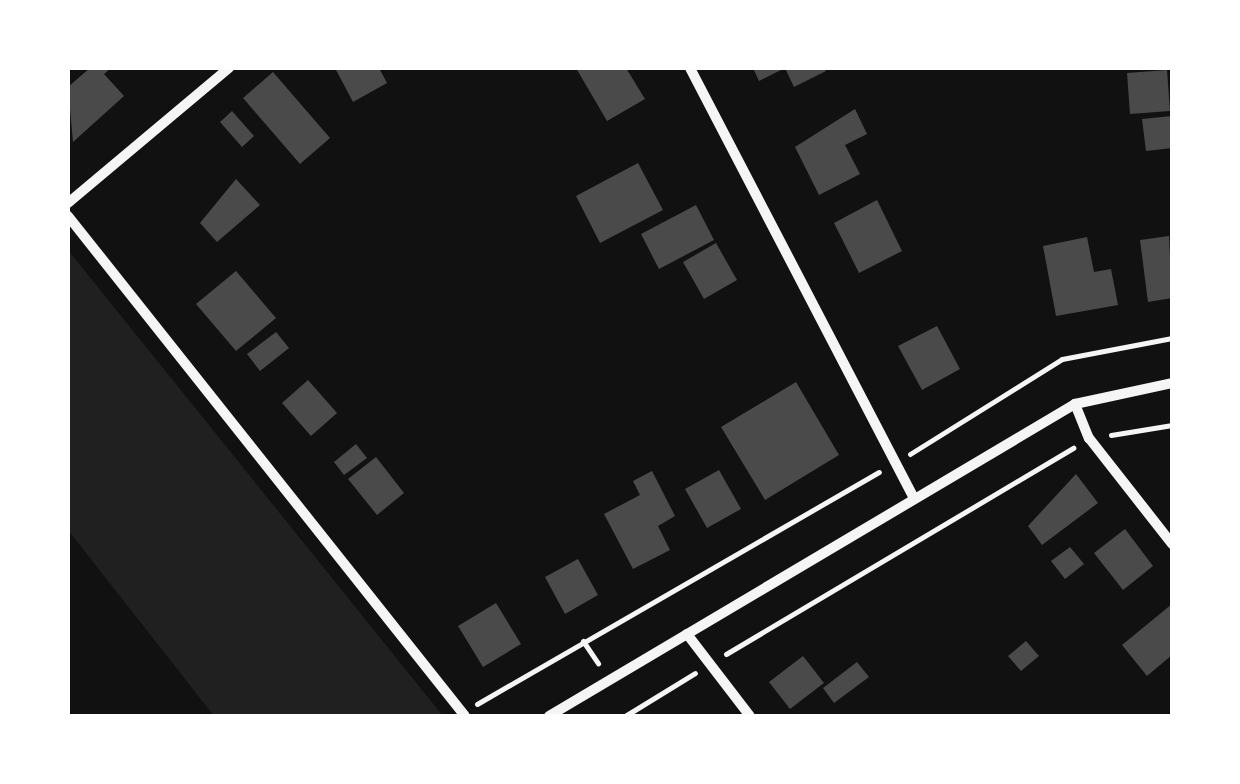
<!DOCTYPE html>
<html>
<head>
<meta charset="utf-8">
<style>
  body { margin:0 }
  #map { position:relative; width:1240px; height:784px; overflow:hidden; background:#111; font-family:"Exo 2",sans-serif }
  div>[style] { position:absolute }
  .green>* { inset:0; background:#202020 }
  .building>* { inset:0; background:#4a4a4a }
  .path>* { height:5px; margin:-2.5px; padding:0 2.5px; transform-origin:2.5px; border-radius:2.5px; background:#f5f5f5 }
  .minor>* { height:10px; margin:-5px; padding:0 5px; transform-origin:5px; border-radius:5px; background:#f5f5f5 }
  span { translate:-50% -50%; white-space:nowrap; text-align:center; line-height:1.15; -webkit-text-stroke:8px #fff; paint-order:stroke }
  .frame { position:absolute; inset:0; border:70px solid #fff; pointer-events:none }
</style>
</head>
<body>
<div id="map">
  <div class="green">
    <i style="clip-path:polygon(68px 250px,443px 716px,214px 716px,68px 530px)"></i>
  </div>
  <div class="building">
    <i style="clip-path:polygon(90px 68px,111px 68px,104px 74px,124px 96px,73px 142px,68px 87px)"></i>
    <i style="clip-path:polygon(335px 68px,379px 68px,387px 83px,353px 102px)"></i>
    <i style="clip-path:polygon(576px 68px,626px 68px,645px 99px,607px 121px)"></i>
    <i style="clip-path:polygon(753px 68px,824px 68px,826px 71px,794px 87px,785px 68px,759px 81px)"></i>
    <i style="clip-path:polygon(1167px 70px,1170px 111px,1130px 114px,1127px 73px)"></i>
    <i style="clip-path:polygon(273px 72px,330px 138px,300px 164px,243px 98px)"></i>
    <i style="clip-path:polygon(855px 109px,867px 134px,845px 145px,860px 174px,819px 195px,795px 147px)"></i>
    <i style="clip-path:polygon(232px 111px,254px 136px,242px 147px,220px 122px)"></i>
    <i style="clip-path:polygon(1172px 116px,1172px 148px,1146px 151px,1142px 119px)"></i>
    <i style="clip-path:polygon(638px 163px,663px 210px,600px 243px,576px 196px)"></i>
    <i style="clip-path:polygon(236px 179px,260px 205px,217px 242px,200px 223px)"></i>
    <i style="clip-path:polygon(877px 200px,902px 251px,859px 273px,834px 223px)"></i>
    <i style="clip-path:polygon(696px 205px,714px 240px,659px 269px,641px 234px)"></i>
    <i style="clip-path:polygon(1169px 236px,1172px 298px,1148px 302px,1140px 240px)"></i>
    <i style="clip-path:polygon(1087px 237px,1094px 272px,1111px 269px,1118px 305px,1056px 316px,1043px 246px)"></i>
    <i style="clip-path:polygon(716px 243px,737px 280px,704px 299px,683px 262px)"></i>
    <i style="clip-path:polygon(236px 271px,276px 318px,236px 351px,196px 304px)"></i>
    <i style="clip-path:polygon(937px 326px,960px 369px,922px 390px,898px 346px)"></i>
    <i style="clip-path:polygon(276px 332px,289px 348px,260px 371px,247px 354px)"></i>
    <i style="clip-path:polygon(308px 380px,337px 413px,311px 436px,282px 403px)"></i>
    <i style="clip-path:polygon(796px 382px,839px 455px,765px 500px,721px 427px)"></i>
    <i style="clip-path:polygon(356px 444px,367px 458px,344px 475px,334px 462px)"></i>
    <i style="clip-path:polygon(376px 457px,404px 493px,377px 515px,348px 479px)"></i>
    <i style="clip-path:polygon(719px 470px,741px 509px,707px 528px,685px 489px)"></i>
    <i style="clip-path:polygon(652px 471px,675px 516px,658px 526px,670px 550px,633px 569px,604px 514px,640px 495px,633px 481px)"></i>
    <i style="clip-path:polygon(1076px 474px,1098px 503px,1042px 545px,1028px 526px)"></i>
    <i style="clip-path:polygon(1125px 529px,1153px 566px,1123px 590px,1094px 553px)"></i>
    <i style="clip-path:polygon(1070px 547px,1084px 564px,1065px 579px,1051px 561px)"></i>
    <i style="clip-path:polygon(578px 559px,598px 595px,565px 614px,545px 577px)"></i>
    <i style="clip-path:polygon(496px 603px,521px 644px,483px 667px,458px 626px)"></i>
    <i style="clip-path:polygon(1172px 604px,1172px 655px,1147px 676px,1122px 645px)"></i>
    <i style="clip-path:polygon(1026px 641px,1039px 656px,1021px 671px,1008px 656px)"></i>
    <i style="clip-path:polygon(803px 656px,824px 683px,790px 709px,769px 682px)"></i>
    <i style="clip-path:polygon(857px 662px,869px 677px,834px 703px,823px 688px)"></i>
  </div>
  <div class="path">
    <i style="left:1111px;top:435px;width:62px;rotate:-9.3deg"></i>
    <i style="left:910px;top:454px;width:179px;rotate:-32deg"></i>
    <i style="left:1062px;top:359px;width:112px;rotate:-10.8deg"></i>
    <i style="left:583px;top:641px;width:27px;rotate:56deg"></i>
    <i style="left:726px;top:654px;width:404px;rotate:-30.7deg"></i>
    <i style="left:477px;top:704px;width:464px;rotate:-30deg"></i>
    <i style="left:625px;top:716px;width:82px;rotate:-31.6deg"></i>
  </div>
  <div class="minor">
    <i style="left:690px;top:68px;width:483px;rotate:62.5deg"></i>
    <i style="left:68px;top:203px;width:210px;rotate:-40deg"></i>
    <i style="left:68px;top:216px;width:638px;rotate:51.55deg"></i>
    <i style="left:1075px;top:404px;width:37px;rotate:68deg"></i>
    <i style="left:1089px;top:438px;width:135px;rotate:51.9deg"></i>
    <i style="left:687px;top:634px;width:103px;rotate:52.5deg"></i>
    <i style="left:549px;top:716px;width:612px;rotate:-30.67deg"></i>
    <i style="left:1075px;top:404px;width:99px;rotate:-12.2deg"></i>
  </div>
  <div class="frame"></div>
</div>
</body>
</html>
